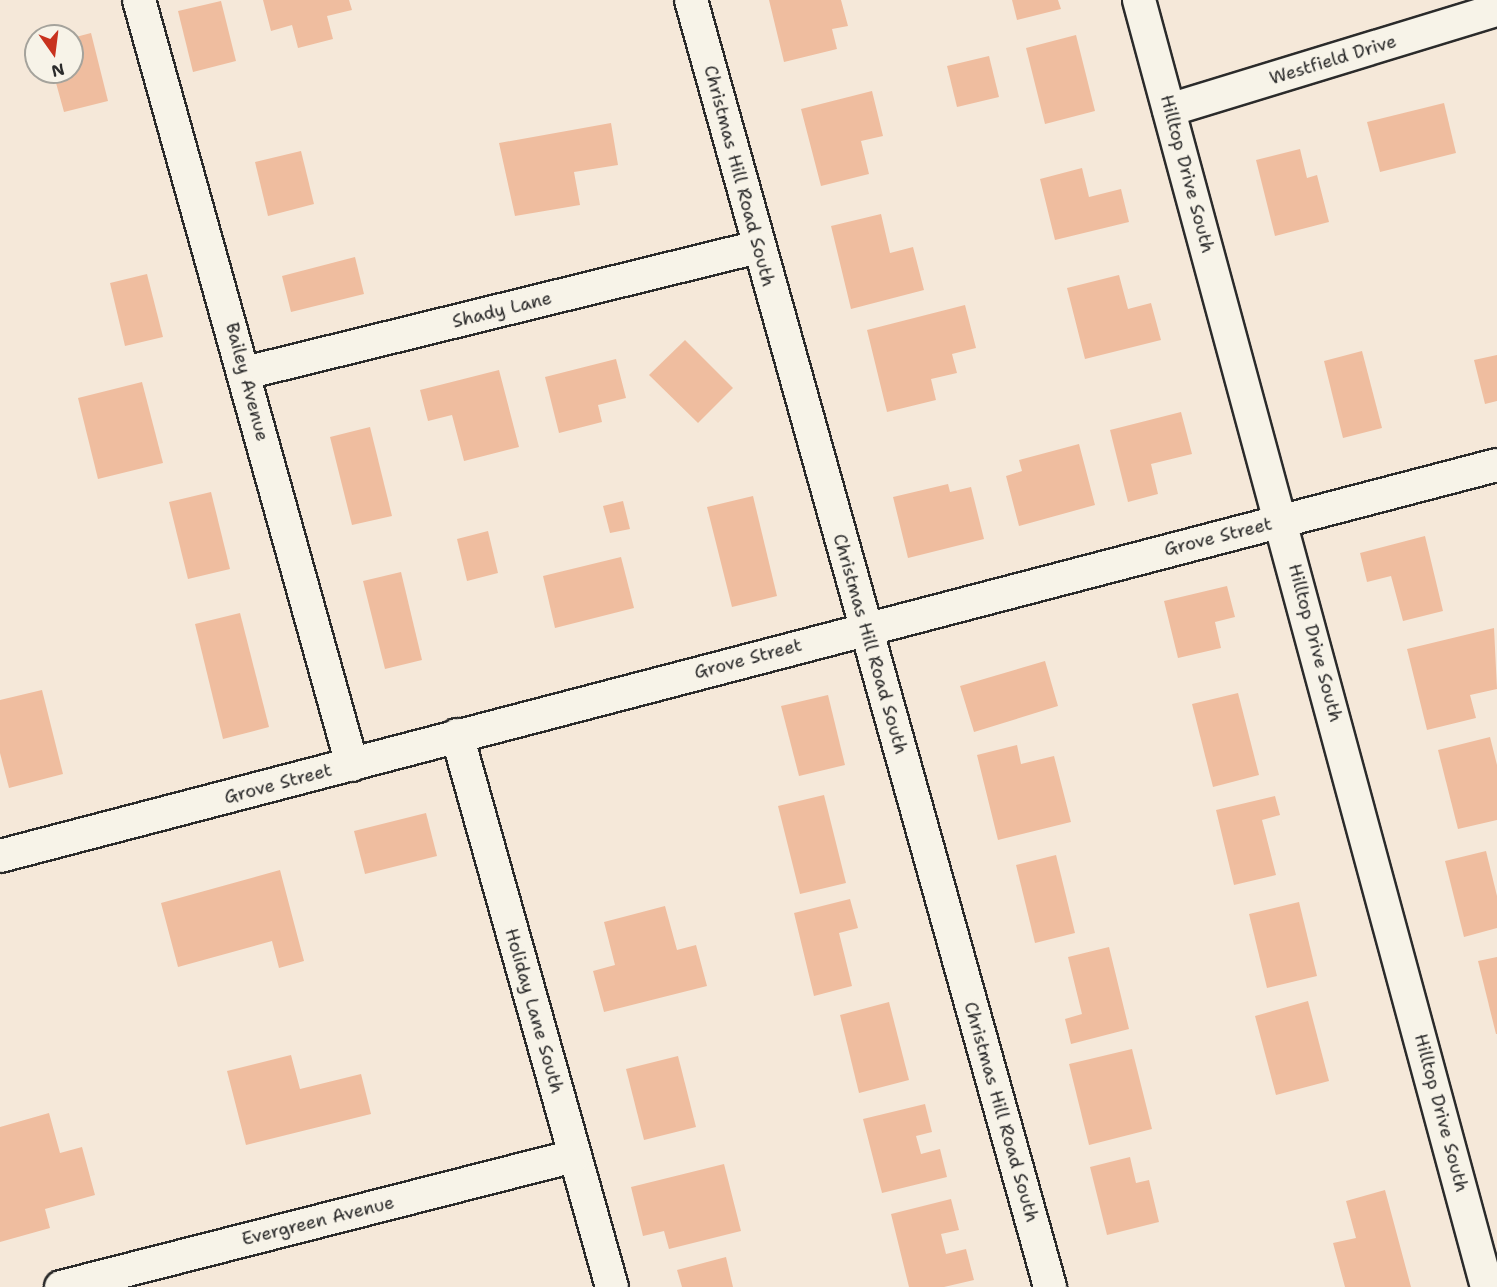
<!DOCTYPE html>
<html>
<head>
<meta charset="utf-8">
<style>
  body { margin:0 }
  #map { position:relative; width:1497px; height:1287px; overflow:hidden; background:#f5e8d9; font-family:"Shantell Sans",sans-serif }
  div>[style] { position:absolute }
  .building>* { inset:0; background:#efbd9f }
  .roads { filter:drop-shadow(2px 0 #2b2b2b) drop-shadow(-2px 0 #2b2b2b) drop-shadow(0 2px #2b2b2b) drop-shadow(0 -2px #2b2b2b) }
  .street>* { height:32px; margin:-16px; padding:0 16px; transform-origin:16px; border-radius:16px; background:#f7f3e8 }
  span { translate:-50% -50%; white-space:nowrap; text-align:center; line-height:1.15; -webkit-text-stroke:6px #f7f3e8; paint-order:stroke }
  .street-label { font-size:18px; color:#2b2b2b }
  .north { position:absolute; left:24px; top:24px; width:60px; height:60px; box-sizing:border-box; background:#f7f3e8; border:2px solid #a5a39c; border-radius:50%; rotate:166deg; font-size:16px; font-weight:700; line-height:24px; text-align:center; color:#2b2b2b }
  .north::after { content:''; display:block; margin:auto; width:21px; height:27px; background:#c8321e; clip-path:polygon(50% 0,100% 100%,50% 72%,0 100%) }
</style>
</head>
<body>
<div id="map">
  <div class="building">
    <i style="clip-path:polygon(263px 0,349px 0,352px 10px,327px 16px,333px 39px,298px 48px,292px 25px,271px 31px)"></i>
    <i style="clip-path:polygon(769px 0,841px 0,848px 26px,832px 29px,837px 49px,784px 62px)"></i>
    <i style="clip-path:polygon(1012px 0,1058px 0,1061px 9px,1017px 20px)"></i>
    <i style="clip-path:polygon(221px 1px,236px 61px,193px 72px,178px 11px)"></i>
    <i style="clip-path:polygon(91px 33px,108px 101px,64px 112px,53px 72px,72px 72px,72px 38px)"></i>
    <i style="clip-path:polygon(1076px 35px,1095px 111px,1045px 124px,1026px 48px)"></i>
    <i style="clip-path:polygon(989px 56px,999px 97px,957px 107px,947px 66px)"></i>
    <i style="clip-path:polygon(872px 91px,883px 136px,861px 141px,869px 174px,821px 186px,801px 109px)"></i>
    <i style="clip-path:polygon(1444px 103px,1456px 153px,1380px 172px,1367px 122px)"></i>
    <i style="clip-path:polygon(611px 123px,618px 165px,574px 172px,580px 205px,515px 216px,499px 143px)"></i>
    <i style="clip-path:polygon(1300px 149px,1307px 178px,1317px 175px,1329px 222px,1275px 236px,1256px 160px)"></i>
    <i style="clip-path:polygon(301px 151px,314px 204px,268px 216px,255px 162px)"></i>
    <i style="clip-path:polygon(1082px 168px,1089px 197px,1121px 189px,1129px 222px,1055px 240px,1040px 179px)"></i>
    <i style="clip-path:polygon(881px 214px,890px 253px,913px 247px,924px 290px,851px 309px,831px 226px)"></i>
    <i style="clip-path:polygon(355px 257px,364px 294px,291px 312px,282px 276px)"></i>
    <i style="clip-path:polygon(147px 274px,163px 337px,125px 346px,110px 283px)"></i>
    <i style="clip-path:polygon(1119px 275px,1128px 309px,1151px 303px,1161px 340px,1085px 359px,1067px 288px)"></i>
    <i style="clip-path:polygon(965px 305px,976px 348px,952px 354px,957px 373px,931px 379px,936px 400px,887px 412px,867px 330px)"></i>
    <i style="clip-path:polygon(685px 340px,733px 388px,698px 423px,649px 375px)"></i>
    <i style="clip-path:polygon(1362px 351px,1382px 428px,1343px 438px,1324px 361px)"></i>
    <i style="clip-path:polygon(1497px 355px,1497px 401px,1485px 404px,1474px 360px)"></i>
    <i style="clip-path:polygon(616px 359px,626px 398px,598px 405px,602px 422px,559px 433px,545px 377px)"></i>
    <i style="clip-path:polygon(499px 370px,519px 447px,464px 461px,452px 415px,428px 421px,420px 390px)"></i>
    <i style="clip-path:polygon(142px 382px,163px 463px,98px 479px,78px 398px)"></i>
    <i style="clip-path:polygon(1181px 412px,1192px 454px,1151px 464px,1158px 494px,1128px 502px,1110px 430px)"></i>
    <i style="clip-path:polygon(370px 427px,392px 516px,352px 525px,330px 437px)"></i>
    <i style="clip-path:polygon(1079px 444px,1095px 505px,1019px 526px,1006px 476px,1022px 471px,1019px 460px)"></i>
    <i style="clip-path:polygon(948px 484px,950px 492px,971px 487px,984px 539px,908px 558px,893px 497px)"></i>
    <i style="clip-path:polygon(211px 492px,230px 569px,188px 579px,169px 502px)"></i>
    <i style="clip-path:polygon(753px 496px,777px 596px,732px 607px,707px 507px)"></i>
    <i style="clip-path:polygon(623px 501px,630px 529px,610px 533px,603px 506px)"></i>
    <i style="clip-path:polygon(488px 531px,498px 573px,467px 581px,457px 539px)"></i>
    <i style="clip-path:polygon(1425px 536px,1443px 611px,1403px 621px,1391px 576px,1367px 582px,1360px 553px)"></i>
    <i style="clip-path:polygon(621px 557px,634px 608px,555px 628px,543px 576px)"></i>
    <i style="clip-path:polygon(401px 572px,422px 660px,385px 669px,363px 581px)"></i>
    <i style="clip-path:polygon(1227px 586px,1235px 617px,1215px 622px,1221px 648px,1178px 658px,1164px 601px)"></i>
    <i style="clip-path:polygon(240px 613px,269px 727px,223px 739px,195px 624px)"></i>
    <i style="clip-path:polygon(1494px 628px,1497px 689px,1470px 695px,1476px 718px,1427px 730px,1407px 649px)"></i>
    <i style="clip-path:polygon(1045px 661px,1058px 706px,974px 732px,960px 686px)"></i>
    <i style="clip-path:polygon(42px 690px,63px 774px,9px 788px,0 753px,0 700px)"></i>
    <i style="clip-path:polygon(1238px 693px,1259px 775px,1213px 787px,1192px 704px)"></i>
    <i style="clip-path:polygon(828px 695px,845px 765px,799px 776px,781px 706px)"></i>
    <i style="clip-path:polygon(1490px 737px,1497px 765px,1497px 820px,1458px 829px,1438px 750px)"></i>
    <i style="clip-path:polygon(1017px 745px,1021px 764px,1054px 756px,1071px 822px,998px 840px,977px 755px)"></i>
    <i style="clip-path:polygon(824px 795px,846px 883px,800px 894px,778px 806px)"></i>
    <i style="clip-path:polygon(1275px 796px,1280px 815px,1262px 820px,1276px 875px,1234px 885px,1216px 810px)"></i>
    <i style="clip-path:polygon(426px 813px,437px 856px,365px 874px,354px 831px)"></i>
    <i style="clip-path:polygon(1486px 851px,1497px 896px,1497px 928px,1464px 937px,1445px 861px)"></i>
    <i style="clip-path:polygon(1056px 855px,1075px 933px,1035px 943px,1016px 865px)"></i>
    <i style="clip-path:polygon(280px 870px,304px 961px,279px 968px,272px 941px,178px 967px,161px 903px)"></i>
    <i style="clip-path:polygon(850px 899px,858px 928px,839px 933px,852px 986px,814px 996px,794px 913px)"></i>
    <i style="clip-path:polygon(1299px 902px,1317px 976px,1267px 988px,1249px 914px)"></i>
    <i style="clip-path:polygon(665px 906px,677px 950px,696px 945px,707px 986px,604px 1012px,593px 971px,615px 965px,604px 922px)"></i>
    <i style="clip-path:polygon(1109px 947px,1129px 1029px,1071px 1044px,1065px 1019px,1082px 1014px,1068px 957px)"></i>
    <i style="clip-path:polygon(1497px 957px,1497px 1034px,1496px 1034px,1478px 961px)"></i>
    <i style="clip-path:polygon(1308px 1001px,1329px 1081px,1276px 1095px,1255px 1016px)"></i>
    <i style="clip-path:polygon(889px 1002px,909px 1080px,859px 1093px,840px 1015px)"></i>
    <i style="clip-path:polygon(1132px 1049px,1152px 1129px,1089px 1145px,1069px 1064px)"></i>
    <i style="clip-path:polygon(291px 1055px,300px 1089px,361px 1074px,371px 1114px,246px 1145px,227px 1071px)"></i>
    <i style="clip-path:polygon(678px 1056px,696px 1127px,644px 1140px,626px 1069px)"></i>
    <i style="clip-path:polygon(925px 1104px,932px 1132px,916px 1136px,921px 1154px,940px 1149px,947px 1177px,882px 1193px,863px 1119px)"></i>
    <i style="clip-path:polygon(49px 1113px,60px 1153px,82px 1147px,95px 1195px,45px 1209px,50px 1228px,0 1242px,0 1127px)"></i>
    <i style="clip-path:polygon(1130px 1157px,1136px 1183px,1149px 1180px,1159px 1222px,1107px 1235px,1090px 1167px)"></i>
    <i style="clip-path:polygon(724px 1164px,741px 1231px,669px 1249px,664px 1231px,643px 1236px,631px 1187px)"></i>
    <i style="clip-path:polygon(1385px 1190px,1411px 1287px,1345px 1287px,1333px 1243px,1356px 1238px,1346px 1201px)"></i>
    <i style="clip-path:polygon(951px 1199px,959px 1230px,941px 1234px,946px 1254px,966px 1249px,974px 1280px,944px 1287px,909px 1287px,891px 1214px)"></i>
    <i style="clip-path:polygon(726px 1257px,733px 1287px,682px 1287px,677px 1270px)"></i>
  </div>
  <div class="roads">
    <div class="street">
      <i style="left:139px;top:0;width:794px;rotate:74.44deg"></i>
      <i style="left:691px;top:0;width:1336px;rotate:74.41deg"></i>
      <i style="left:1139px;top:0;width:1333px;rotate:74.87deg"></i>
      <i style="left:1169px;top:110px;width:343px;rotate:-17deg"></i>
      <i style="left:245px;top:373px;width:528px;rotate:-13.8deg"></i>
      <i style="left:457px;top:735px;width:573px;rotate:74.32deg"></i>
      <i style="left:0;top:856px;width:1547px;rotate:-14.64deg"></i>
      <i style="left:61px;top:1287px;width:529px;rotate:-14.32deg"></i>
    </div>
  </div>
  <div class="street-label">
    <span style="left:1333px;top:60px;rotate:-17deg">Westfield Drive</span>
    <span style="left:1187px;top:174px;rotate:75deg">Hilltop Drive South</span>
    <span style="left:739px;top:176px;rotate:75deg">Christmas Hill Road South</span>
    <span style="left:502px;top:310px;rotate:-14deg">Shady Lane</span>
    <span style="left:247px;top:382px;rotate:75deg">Bailey Avenue</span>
    <span style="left:1218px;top:537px;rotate:-14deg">Grove Street</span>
    <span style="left:1315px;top:643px;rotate:75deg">Hilltop Drive South</span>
    <span style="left:870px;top:644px;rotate:74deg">Christmas Hill Road South</span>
    <span style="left:748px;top:659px;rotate:-15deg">Grove Street</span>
    <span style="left:278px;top:784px;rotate:-15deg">Grove Street</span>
    <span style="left:534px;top:1011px;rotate:74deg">Holiday Lane South</span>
    <span style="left:1001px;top:1112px;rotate:74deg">Christmas Hill Road South</span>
    <span style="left:1441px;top:1113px;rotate:75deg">Hilltop Drive South</span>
    <span style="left:318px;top:1221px;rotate:-14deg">Evergreen Avenue</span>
  </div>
  <div class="north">N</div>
</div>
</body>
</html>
